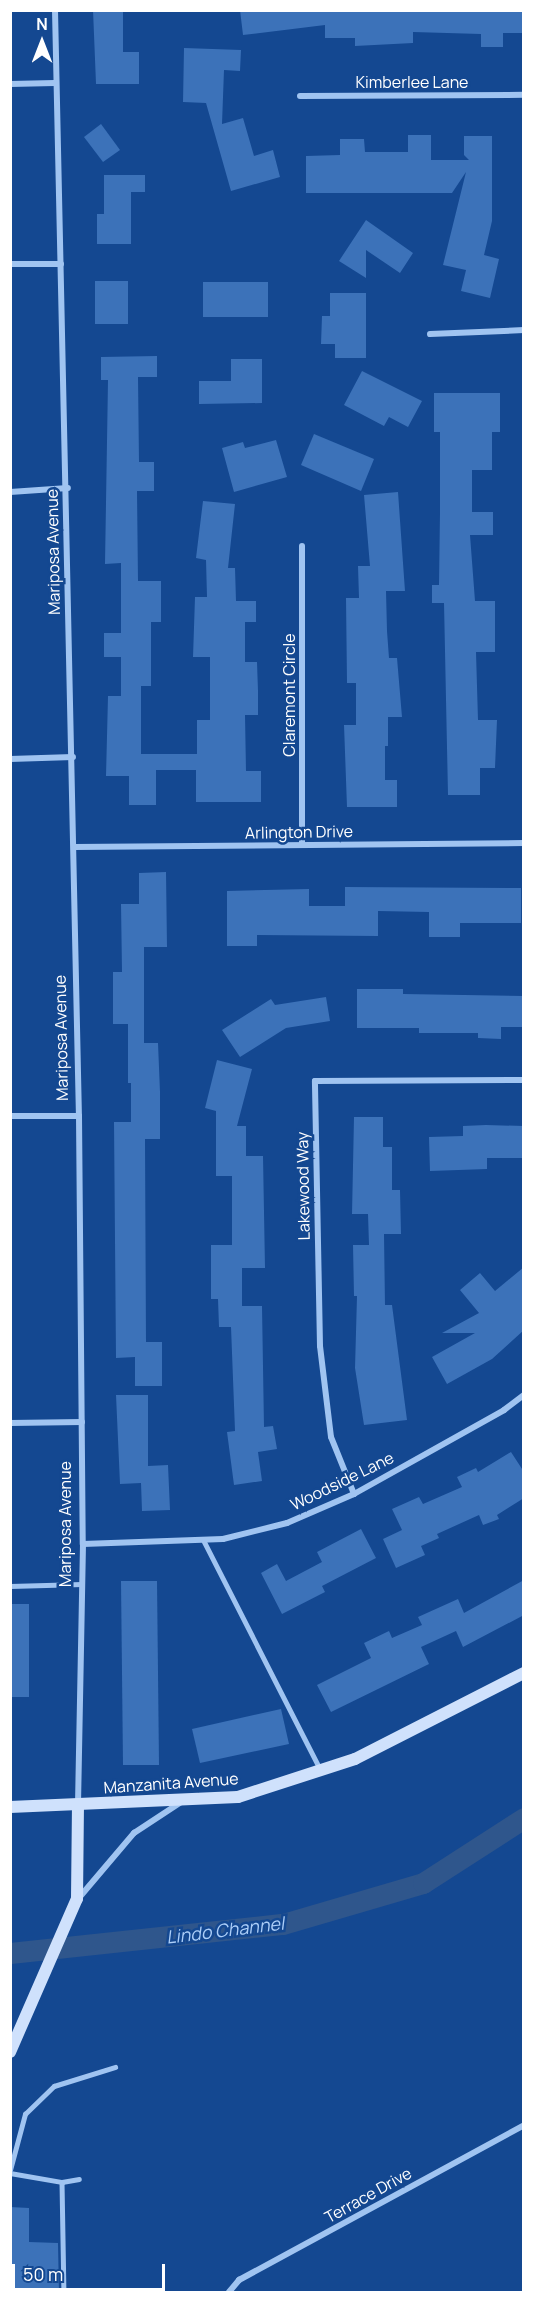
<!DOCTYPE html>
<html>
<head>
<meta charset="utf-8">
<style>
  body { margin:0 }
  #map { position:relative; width:534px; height:2303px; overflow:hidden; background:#144891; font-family:Manrope,sans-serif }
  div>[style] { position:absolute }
  .canal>* { height:21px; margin:-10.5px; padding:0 10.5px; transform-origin:10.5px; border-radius:10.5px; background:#2f568c }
  .building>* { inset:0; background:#3c72b9 }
  .lane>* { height:4.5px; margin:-2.25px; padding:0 2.25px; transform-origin:2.25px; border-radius:2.25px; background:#a0c4f1 }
  .street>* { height:6px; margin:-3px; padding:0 3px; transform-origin:3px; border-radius:3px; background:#a0c4f1 }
  .secondary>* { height:12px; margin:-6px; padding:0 6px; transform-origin:6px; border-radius:6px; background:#cfe1fc }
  span { translate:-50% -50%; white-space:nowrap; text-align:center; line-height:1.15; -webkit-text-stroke:5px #144891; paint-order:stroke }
  .street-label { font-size:16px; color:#fff }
  .water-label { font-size:18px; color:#accef8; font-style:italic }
  .frame { position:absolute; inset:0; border:12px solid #fff; pointer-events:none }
  .north { position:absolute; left:12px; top:12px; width:60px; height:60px; -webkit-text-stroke:4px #144891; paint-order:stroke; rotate:0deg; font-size:16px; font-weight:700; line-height:24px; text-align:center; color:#fff }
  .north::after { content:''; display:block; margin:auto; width:21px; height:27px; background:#fff; clip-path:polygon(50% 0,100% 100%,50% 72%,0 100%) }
  .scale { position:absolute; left:12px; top:2264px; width:153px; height:27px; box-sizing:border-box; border:3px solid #fff; border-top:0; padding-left:8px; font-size:18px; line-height:21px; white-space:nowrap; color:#fff; -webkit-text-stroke:4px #144891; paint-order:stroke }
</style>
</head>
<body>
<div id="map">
  <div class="canal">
    <i style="left:10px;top:1953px;width:275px;rotate:-6.1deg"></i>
    <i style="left:283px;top:1924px;width:146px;rotate:-16.3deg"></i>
    <i style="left:423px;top:1883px;width:120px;rotate:-32.8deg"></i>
  </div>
  <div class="building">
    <i style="clip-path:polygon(93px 10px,123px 10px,123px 52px,139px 52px,139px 84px,96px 84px)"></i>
    <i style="clip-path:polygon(240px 10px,524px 10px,524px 33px,503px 33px,503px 47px,481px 47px,481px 34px,413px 32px,413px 43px,355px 46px,355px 38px,325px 38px,325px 25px,243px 35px)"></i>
    <i style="clip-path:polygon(184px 48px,241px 50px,240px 71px,224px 70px,222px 124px,243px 118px,254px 156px,273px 150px,280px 177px,231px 191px,206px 103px,183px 102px)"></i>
    <i style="clip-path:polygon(101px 124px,120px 150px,103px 162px,84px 137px)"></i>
    <i style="clip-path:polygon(408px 135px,431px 135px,431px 160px,469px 160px,464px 155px,464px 136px,492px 136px,492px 221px,484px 255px,499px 259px,490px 298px,461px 291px,466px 270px,443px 265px,466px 172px,452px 193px,306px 193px,306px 156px,340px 155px,340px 139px,364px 139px,365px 152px,408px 152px)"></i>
    <i style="clip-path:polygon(104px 175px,145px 175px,145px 192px,131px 192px,131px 244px,97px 244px,97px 214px,104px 214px)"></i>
    <i style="clip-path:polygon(366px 220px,413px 253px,400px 273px,366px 250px,366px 278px,339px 261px)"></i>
    <i style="clip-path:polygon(95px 281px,128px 281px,128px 324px,95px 324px)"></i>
    <i style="clip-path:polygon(203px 282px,268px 282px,268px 317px,203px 317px)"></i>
    <i style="clip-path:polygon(330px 293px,366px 293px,366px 358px,335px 358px,335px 344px,321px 344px,322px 316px,330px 316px)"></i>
    <i style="clip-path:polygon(157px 356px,157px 377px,138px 377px,139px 462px,154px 462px,154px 491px,137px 491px,138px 581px,161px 581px,161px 622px,151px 622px,151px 686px,141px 686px,141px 754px,197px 754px,197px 720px,210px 720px,210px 657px,193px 657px,195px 597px,207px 597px,206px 560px,196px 558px,203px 501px,235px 504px,228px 568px,235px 568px,236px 601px,256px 601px,256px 622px,245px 622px,245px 662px,257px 662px,258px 691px,258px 715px,245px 715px,246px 771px,261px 771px,261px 802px,196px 802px,196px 770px,156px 770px,156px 805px,129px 805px,129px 776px,106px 776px,108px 696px,121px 696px,121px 657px,104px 657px,104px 633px,121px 633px,121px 563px,105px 564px,108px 380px,101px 380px,101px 357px)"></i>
    <i style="clip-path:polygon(231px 359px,262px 359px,262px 403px,199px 404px,199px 381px,231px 381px)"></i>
    <i style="clip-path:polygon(362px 371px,422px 401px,408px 427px,389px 417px,384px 426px,344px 405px)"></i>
    <i style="clip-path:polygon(434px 393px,500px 393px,500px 432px,492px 432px,492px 470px,472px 470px,472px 512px,493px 512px,493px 535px,470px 535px,475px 601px,495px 601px,495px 652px,476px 652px,478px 720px,497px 720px,495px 768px,480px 768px,480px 795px,448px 795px,444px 603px,432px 603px,432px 585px,439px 585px,440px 512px,440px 432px,434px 432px)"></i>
    <i style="clip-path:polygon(314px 434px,374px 459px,361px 491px,301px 465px)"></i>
    <i style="clip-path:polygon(276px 440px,287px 477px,234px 492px,222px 448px,243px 442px,245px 448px)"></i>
    <i style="clip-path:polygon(398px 492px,405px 591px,386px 591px,387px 631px,389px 658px,397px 658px,402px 717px,388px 717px,388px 746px,385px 746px,385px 780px,397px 780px,397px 807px,347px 807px,344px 725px,356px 725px,356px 683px,347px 683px,346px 598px,359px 598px,358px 566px,370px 566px,364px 495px)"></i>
    <i style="clip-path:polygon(166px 872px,167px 947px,144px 947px,144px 1043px,158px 1043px,160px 1092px,160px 1139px,145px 1139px,146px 1342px,162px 1342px,162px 1386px,135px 1386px,135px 1357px,116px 1358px,114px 1122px,131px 1122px,131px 1083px,128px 1083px,128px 1024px,113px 1024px,113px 972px,122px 972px,121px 904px,139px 904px,139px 873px)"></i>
    <i style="clip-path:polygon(345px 887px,521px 888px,521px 923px,460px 923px,460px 937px,429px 937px,429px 912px,378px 911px,378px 936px,257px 935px,257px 946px,227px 946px,227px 891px,309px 889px,309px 906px,345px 906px)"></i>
    <i style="clip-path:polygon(357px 989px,403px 989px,403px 994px,524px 996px,524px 1027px,501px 1027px,501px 1039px,478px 1038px,478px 1033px,419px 1033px,419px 1028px,357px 1028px)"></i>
    <i style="clip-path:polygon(326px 997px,330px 1021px,286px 1028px,240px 1057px,222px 1030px,271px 999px,275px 1005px)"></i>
    <i style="clip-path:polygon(217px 1060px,252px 1069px,237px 1126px,246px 1126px,246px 1156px,263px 1156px,265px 1268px,242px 1268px,242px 1306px,262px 1306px,264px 1427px,273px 1426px,277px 1449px,258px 1452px,262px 1481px,234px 1485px,227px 1432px,235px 1431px,231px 1327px,219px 1327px,218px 1299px,211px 1299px,211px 1245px,232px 1245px,232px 1176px,216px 1176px,216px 1111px,205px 1108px)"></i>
    <i style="clip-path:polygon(354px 1117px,383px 1117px,383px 1147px,392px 1147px,392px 1190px,400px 1190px,401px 1234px,384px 1234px,385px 1305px,392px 1305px,407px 1420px,364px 1425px,355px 1368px,357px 1296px,354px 1296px,353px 1245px,369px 1245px,368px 1214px,352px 1214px)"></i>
    <i style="clip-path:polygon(486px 1125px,524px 1126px,524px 1158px,487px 1158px,487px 1169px,430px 1171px,429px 1137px,463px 1136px,463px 1126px)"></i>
    <i style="clip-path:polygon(524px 1267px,524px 1330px,492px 1359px,447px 1384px,432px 1357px,475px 1333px,442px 1333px,479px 1313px,460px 1290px,480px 1273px,495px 1291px)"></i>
    <i style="clip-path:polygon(116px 1395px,148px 1395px,148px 1466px,168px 1465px,170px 1510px,142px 1511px,141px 1483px,120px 1484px)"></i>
    <i style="clip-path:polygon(511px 1452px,524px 1472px,524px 1498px,497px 1515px,499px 1519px,483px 1525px,479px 1515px,437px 1534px,439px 1538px,421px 1546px,425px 1555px,396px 1568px,383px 1539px,402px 1530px,392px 1509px,419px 1497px,423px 1504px,462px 1487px,457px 1477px,476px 1468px,478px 1472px)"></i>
    <i style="clip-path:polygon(361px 1529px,376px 1558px,322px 1586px,325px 1592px,282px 1614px,261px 1573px,277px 1564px,286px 1581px,322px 1562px,317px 1552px)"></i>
    <i style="clip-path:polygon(524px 1580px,524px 1615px,463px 1647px,456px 1631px,421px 1647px,429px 1664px,331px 1712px,317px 1685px,371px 1658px,364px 1643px,389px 1631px,392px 1638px,422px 1625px,418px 1617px,458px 1599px,464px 1613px)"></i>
    <i style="clip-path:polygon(121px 1581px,157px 1581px,159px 1765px,123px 1765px)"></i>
    <i style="clip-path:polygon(10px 1604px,29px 1604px,29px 1697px,10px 1697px)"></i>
    <i style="clip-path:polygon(281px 1709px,289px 1744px,200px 1763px,192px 1729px)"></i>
    <i style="clip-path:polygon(10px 2207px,29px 2208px,29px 2242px,58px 2243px,59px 2292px,10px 2292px)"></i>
  </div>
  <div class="lane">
    <i style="left:204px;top:1541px;width:256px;rotate:63deg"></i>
    <i style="left:10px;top:1586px;width:72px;rotate:-1.6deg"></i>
    <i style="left:10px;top:2170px;width:58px;rotate:-75deg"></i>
    <i style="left:25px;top:2114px;width:40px;rotate:-44deg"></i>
    <i style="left:54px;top:2086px;width:64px;rotate:-17.3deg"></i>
    <i style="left:10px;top:2173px;width:53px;rotate:9.8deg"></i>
    <i style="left:62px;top:2182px;width:110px;rotate:89deg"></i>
    <i style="left:62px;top:2182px;width:17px;rotate:-10deg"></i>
  </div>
  <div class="street">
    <i style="left:55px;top:10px;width:1106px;rotate:88.76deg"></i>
    <i style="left:79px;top:1116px;width:428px;rotate:89.5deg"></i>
    <i style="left:83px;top:1544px;width:260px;rotate:91.1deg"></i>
    <i style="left:10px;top:84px;width:45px;rotate:-1.3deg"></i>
    <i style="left:300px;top:96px;width:224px;rotate:-0.3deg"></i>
    <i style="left:10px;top:264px;width:51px"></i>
    <i style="left:430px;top:334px;width:94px;rotate:-2.4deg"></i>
    <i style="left:10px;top:492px;width:58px;rotate:-3.9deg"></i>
    <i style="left:302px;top:546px;width:299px;rotate:90deg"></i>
    <i style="left:10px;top:759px;width:63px;rotate:-1.8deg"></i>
    <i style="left:74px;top:847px;width:450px;rotate:-0.5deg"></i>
    <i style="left:10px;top:1116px;width:69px"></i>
    <i style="left:10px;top:1423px;width:72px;rotate:-0.8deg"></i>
    <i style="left:354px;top:1494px;width:61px;rotate:-112deg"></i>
    <i style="left:331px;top:1437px;width:92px;rotate:-96.9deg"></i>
    <i style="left:320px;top:1346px;width:265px;rotate:-91.1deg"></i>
    <i style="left:315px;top:1081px;width:209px;rotate:-0.3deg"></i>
    <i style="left:83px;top:1544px;width:140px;rotate:-2deg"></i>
    <i style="left:223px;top:1539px;width:66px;rotate:-14deg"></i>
    <i style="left:287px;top:1523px;width:73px;rotate:-23.4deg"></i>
    <i style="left:354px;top:1494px;width:172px;rotate:-29.2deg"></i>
    <i style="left:504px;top:1410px;width:25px;rotate:-37deg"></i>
    <i style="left:78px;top:1899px;width:87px;rotate:-49.7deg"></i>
    <i style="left:134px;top:1833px;width:56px;rotate:-33.4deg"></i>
    <i style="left:229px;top:2292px;width:16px;rotate:-50deg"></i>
    <i style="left:239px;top:2280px;width:324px;rotate:-28.5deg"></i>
  </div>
  <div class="secondary">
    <i style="left:10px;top:1807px;width:228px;rotate:-2.5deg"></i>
    <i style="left:238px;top:1797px;width:123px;rotate:-18deg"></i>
    <i style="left:355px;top:1759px;width:190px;rotate:-27deg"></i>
    <i style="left:10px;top:2052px;width:167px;rotate:-66.4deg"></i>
    <i style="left:77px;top:1899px;width:93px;rotate:-89.4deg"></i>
  </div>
  <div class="street-label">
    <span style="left:412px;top:82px">Kimberlee Lane</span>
    <span style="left:53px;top:552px;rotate:-91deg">Mariposa Avenue</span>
    <span style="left:289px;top:695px;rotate:-90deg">Claremont Circle</span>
    <span style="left:299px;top:832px;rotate:-1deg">Arlington Drive</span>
    <span style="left:61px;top:1038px;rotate:-91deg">Mariposa Avenue</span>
    <span style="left:303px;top:1186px;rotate:-91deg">Lakewood Way</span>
    <span style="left:342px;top:1481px;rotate:-26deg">Woodside Lane</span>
    <span style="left:65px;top:1524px;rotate:-90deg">Mariposa Avenue</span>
    <span style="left:171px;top:1783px;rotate:-4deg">Manzanita Avenue</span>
    <span style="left:368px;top:2195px;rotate:-29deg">Terrace Drive</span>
  </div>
  <div class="water-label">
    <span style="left:225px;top:1930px;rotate:-7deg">Lindo Channel</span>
  </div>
  <div class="frame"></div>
  <div class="north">N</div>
  <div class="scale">50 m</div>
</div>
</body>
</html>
